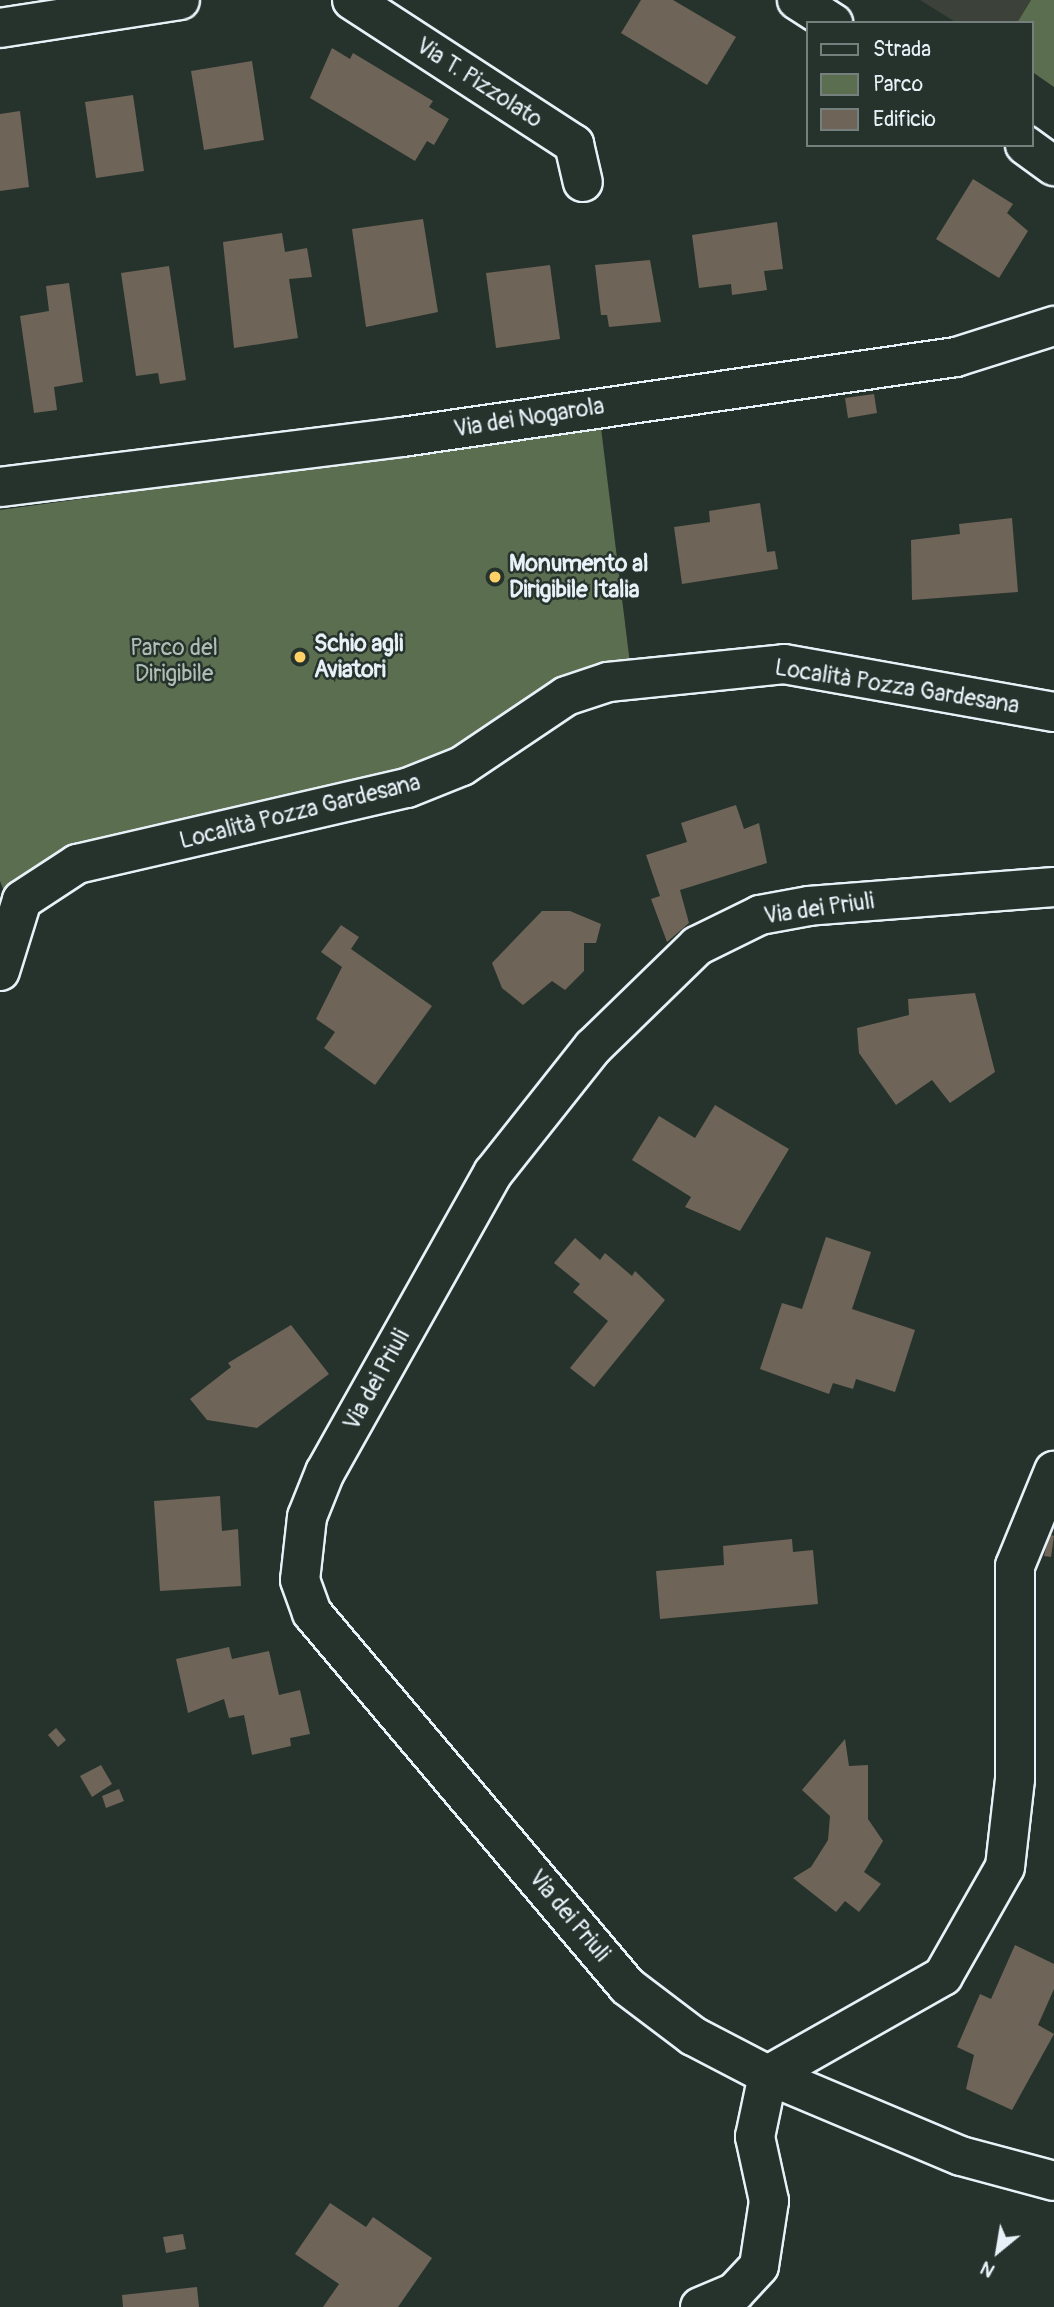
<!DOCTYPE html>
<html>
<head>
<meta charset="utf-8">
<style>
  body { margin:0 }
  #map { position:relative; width:1054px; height:2307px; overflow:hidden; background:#26332d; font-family:Pangolin,sans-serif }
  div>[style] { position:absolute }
  .built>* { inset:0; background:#3c423a }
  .green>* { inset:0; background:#5c6e50 }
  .building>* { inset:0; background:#6e6457 }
  .roads { filter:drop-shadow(2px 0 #e8f1f8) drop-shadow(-2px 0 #e8f1f8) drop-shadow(0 2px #e8f1f8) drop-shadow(0 -2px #e8f1f8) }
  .minor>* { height:38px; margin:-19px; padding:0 19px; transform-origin:19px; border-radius:19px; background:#26332d }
  .tertiary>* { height:38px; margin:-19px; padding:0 19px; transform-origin:19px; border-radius:19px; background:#26332d }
  .dots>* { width:19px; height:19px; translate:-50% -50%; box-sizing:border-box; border:4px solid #26332d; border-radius:50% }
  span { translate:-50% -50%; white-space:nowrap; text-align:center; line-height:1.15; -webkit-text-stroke:5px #26332d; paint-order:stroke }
  .street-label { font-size:23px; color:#e8f1f8 }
  .poi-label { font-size:23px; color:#e8f1f8; font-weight:700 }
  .left { translate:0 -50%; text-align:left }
  .park-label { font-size:23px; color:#b0bdb5 }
  .legend { position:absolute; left:806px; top:21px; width:228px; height:126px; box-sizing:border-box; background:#26332d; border:2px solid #747f7e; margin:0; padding:9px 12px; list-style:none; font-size:21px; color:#e8f1f8 }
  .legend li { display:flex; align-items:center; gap:14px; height:35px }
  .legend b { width:35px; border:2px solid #747f7e }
  .north { position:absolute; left:963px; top:2216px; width:70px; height:70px; -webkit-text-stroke:5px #26332d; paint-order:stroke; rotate:210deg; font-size:19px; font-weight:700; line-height:28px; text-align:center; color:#e8f1f8 }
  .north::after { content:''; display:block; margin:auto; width:24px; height:32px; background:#e8f1f8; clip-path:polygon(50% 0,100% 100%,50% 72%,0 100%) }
</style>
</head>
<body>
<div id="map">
  <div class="built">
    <i style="clip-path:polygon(920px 0,1031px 0,1017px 23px,957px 23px)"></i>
  </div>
  <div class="green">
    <i style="clip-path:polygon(1031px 0,1054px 0,1054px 87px,1031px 71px,1031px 23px,1017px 23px)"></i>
    <i style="clip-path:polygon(601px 428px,631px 672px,458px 760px,7px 899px,0 881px,0 510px)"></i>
  </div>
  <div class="building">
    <i style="clip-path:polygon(641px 0,673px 0,736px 37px,707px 85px,621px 33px)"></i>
    <i style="clip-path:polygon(332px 48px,350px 59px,353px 53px,433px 101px,429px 107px,449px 119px,434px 145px,427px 141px,415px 161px,310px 98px)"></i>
    <i style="clip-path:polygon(252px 61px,264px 140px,204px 150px,191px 71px)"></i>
    <i style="clip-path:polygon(133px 95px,144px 171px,96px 178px,85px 102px)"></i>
    <i style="clip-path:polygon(20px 111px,29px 187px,0 191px,0 114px)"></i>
    <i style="clip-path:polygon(973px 179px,1013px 204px,1007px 213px,1028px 231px,999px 278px,936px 239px)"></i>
    <i style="clip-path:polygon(423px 219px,438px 312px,366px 327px,352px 229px)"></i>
    <i style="clip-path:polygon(777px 222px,783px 269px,764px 271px,767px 290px,732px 295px,731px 284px,699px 288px,692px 235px)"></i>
    <i style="clip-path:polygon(282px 233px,285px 252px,307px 248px,312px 277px,289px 279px,298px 338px,234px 348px,223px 242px)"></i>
    <i style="clip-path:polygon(650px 260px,661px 322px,609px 327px,607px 315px,601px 315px,595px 265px)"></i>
    <i style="clip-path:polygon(550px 265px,560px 339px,496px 348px,486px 273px)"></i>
    <i style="clip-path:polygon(169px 266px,186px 380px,160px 384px,158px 373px,136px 376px,121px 273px)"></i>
    <i style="clip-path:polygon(69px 283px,83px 382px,54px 387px,57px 410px,34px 413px,20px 316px,49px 311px,46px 286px)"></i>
    <i style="clip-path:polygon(874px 394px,877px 413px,848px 418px,845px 398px)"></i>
    <i style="clip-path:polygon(760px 503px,767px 552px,775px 551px,778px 569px,682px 584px,674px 527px,710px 522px,709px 511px)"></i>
    <i style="clip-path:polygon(1012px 518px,1018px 592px,912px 600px,911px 540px,960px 534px,959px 524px)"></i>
    <i style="clip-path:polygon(736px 805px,744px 829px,759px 823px,767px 863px,680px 890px,689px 923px,667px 942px,651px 899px,660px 896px,646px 855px,687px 842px,681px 823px)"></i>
    <i style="clip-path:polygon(542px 911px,570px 911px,601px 924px,596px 943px,584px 943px,584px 971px,565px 990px,552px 981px,523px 1005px,502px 988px,492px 963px)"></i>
    <i style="clip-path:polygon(341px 925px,359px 937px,351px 949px,432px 1006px,375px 1085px,324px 1048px,335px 1032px,316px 1019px,342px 967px,321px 952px)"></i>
    <i style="clip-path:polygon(975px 993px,995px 1072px,950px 1103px,932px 1080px,896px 1105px,859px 1053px,857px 1028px,909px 1015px,908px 999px)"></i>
    <i style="clip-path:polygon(715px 1105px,789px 1149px,740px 1231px,685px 1207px,691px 1197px,632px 1160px,659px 1116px,695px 1138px)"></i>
    <i style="clip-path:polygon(826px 1237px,871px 1252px,852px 1309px,915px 1330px,895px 1392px,856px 1379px,853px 1389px,833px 1383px,829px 1394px,760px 1369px,782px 1303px,802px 1309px)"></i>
    <i style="clip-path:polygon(575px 1238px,600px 1260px,605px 1253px,632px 1276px,635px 1271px,665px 1300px,594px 1387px,570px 1368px,608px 1321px,573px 1292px,580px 1284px,554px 1263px)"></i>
    <i style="clip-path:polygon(291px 1325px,329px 1374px,257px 1428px,207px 1420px,190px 1399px,231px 1367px,228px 1363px)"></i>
    <i style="clip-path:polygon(220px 1496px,222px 1531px,238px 1529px,241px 1586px,160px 1591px,154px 1501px)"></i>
    <i style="clip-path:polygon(1049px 1534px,1054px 1536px,1051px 1557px,1044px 1556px)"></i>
    <i style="clip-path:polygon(792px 1539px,793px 1552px,813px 1550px,818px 1604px,660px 1619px,656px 1571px,724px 1565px,723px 1546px)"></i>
    <i style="clip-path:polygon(229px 1647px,232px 1659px,269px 1651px,279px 1695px,300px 1690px,310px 1734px,290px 1738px,291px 1746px,252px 1755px,244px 1715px,229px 1718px,224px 1699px,188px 1713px,176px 1659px)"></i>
    <i style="clip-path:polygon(56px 1728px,66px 1740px,58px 1747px,48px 1735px)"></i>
    <i style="clip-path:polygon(845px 1739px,849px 1766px,868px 1765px,868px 1819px,883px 1841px,864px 1872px,881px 1884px,859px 1912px,845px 1901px,836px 1912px,793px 1878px,811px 1867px,828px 1840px,830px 1816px,802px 1790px)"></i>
    <i style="clip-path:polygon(101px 1765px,112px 1784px,92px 1797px,80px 1776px)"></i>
    <i style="clip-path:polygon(119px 1789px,124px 1801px,106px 1808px,102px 1796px)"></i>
    <i style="clip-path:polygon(1015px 1945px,1054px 1964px,1054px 1989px,1038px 2025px,1054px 2034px,1012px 2110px,966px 2089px,974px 2055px,957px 2047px,980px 1994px,991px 1999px)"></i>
    <i style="clip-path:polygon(330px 2203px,366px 2227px,373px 2217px,432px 2258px,398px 2307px,323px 2307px,339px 2284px,295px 2254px)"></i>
    <i style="clip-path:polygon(183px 2234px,186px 2249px,166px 2253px,163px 2237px)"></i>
    <i style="clip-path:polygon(197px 2287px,199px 2307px,123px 2307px,122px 2295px)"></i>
  </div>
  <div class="roads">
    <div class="minor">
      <i style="left:352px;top:0;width:265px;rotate:33deg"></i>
      <i style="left:574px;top:144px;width:39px;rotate:77deg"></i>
      <i style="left:797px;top:0;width:43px;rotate:32.6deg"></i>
      <i style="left:0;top:28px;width:182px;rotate:-8.8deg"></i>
      <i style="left:1025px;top:145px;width:36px;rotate:36deg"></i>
      <i style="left:1054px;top:887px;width:246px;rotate:175.6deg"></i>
      <i style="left:809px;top:906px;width:50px;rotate:169.6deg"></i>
      <i style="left:760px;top:915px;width:70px;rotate:153.8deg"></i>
      <i style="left:697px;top:946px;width:145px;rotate:135.8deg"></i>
      <i style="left:593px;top:1047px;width:161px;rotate:128.4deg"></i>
      <i style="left:493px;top:1173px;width:343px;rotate:119.3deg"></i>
      <i style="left:325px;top:1472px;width:48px;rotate:111.8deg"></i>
      <i style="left:307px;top:1517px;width:63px;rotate:96.3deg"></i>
      <i style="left:300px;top:1580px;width:35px;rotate:70deg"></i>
      <i style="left:312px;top:1613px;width:488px;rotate:49.8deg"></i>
      <i style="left:627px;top:1986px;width:83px;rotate:37.1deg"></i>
      <i style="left:693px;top:2036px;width:85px;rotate:27.5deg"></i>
      <i style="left:768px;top:2075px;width:209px;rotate:22.8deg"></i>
      <i style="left:961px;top:2156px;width:96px;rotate:15deg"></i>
      <i style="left:0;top:971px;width:74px;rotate:-72.8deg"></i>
      <i style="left:22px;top:900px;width:66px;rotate:-33.2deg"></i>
      <i style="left:77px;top:864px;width:339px;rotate:-13deg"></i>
      <i style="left:407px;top:788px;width:59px;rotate:-21.8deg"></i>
      <i style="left:462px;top:766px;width:125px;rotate:-33.9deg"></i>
      <i style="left:566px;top:696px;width:44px;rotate:-18.4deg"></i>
      <i style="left:608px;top:682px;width:177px;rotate:-5.8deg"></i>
      <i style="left:784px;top:664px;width:274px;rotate:10.1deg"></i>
      <i style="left:700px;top:2307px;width:38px;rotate:-23deg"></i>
      <i style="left:735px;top:2292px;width:35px;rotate:-47deg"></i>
      <i style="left:759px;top:2266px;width:66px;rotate:-81.3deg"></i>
      <i style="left:769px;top:2201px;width:66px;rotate:-102.3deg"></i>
      <i style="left:755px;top:2137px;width:63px;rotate:-78.2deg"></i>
      <i style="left:768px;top:2075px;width:201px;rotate:-29.5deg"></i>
      <i style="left:943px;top:1976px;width:125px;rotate:-60.4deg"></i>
      <i style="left:1005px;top:1867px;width:89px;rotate:-83.5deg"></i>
      <i style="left:1015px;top:1779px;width:213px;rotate:-90deg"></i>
      <i style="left:1015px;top:1566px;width:103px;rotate:-67.7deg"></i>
    </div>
    <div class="tertiary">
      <i style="left:0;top:487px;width:405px;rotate:-7.1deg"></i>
      <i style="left:402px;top:437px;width:560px;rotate:-8.22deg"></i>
      <i style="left:956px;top:357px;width:103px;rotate:-17.6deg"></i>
    </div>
  </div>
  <div class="dots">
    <i style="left:495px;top:577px;background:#ffd166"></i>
    <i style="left:300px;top:657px;background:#ffd166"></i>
  </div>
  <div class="street-label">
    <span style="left:479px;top:83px;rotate:33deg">Via T. Pizzolato</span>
    <span style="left:529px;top:418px;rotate:-9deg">Via dei Nogarola</span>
    <span style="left:897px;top:687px;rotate:9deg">Località Pozza Gardesana</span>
    <span style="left:300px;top:812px;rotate:-14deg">Località Pozza Gardesana</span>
    <span style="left:819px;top:909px;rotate:-8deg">Via dei Priuli</span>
    <span style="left:377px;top:1380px;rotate:-61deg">Via dei Priuli</span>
    <span style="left:569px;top:1916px;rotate:50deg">Via dei Priuli</span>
  </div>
  <div class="poi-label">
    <span class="left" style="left:509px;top:577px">Monumento al<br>Dirigibile Italia</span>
    <span class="left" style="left:314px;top:657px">Schio agli<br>Aviatori</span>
  </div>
  <div class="park-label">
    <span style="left:174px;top:661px">Parco del<br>Dirigibile</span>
  </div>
  <ul class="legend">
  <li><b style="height:9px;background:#26332d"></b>Strada</li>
  <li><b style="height:19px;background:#5c6e50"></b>Parco</li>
  <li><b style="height:19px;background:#6e6457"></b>Edificio</li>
  </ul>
  <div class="north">N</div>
</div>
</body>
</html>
